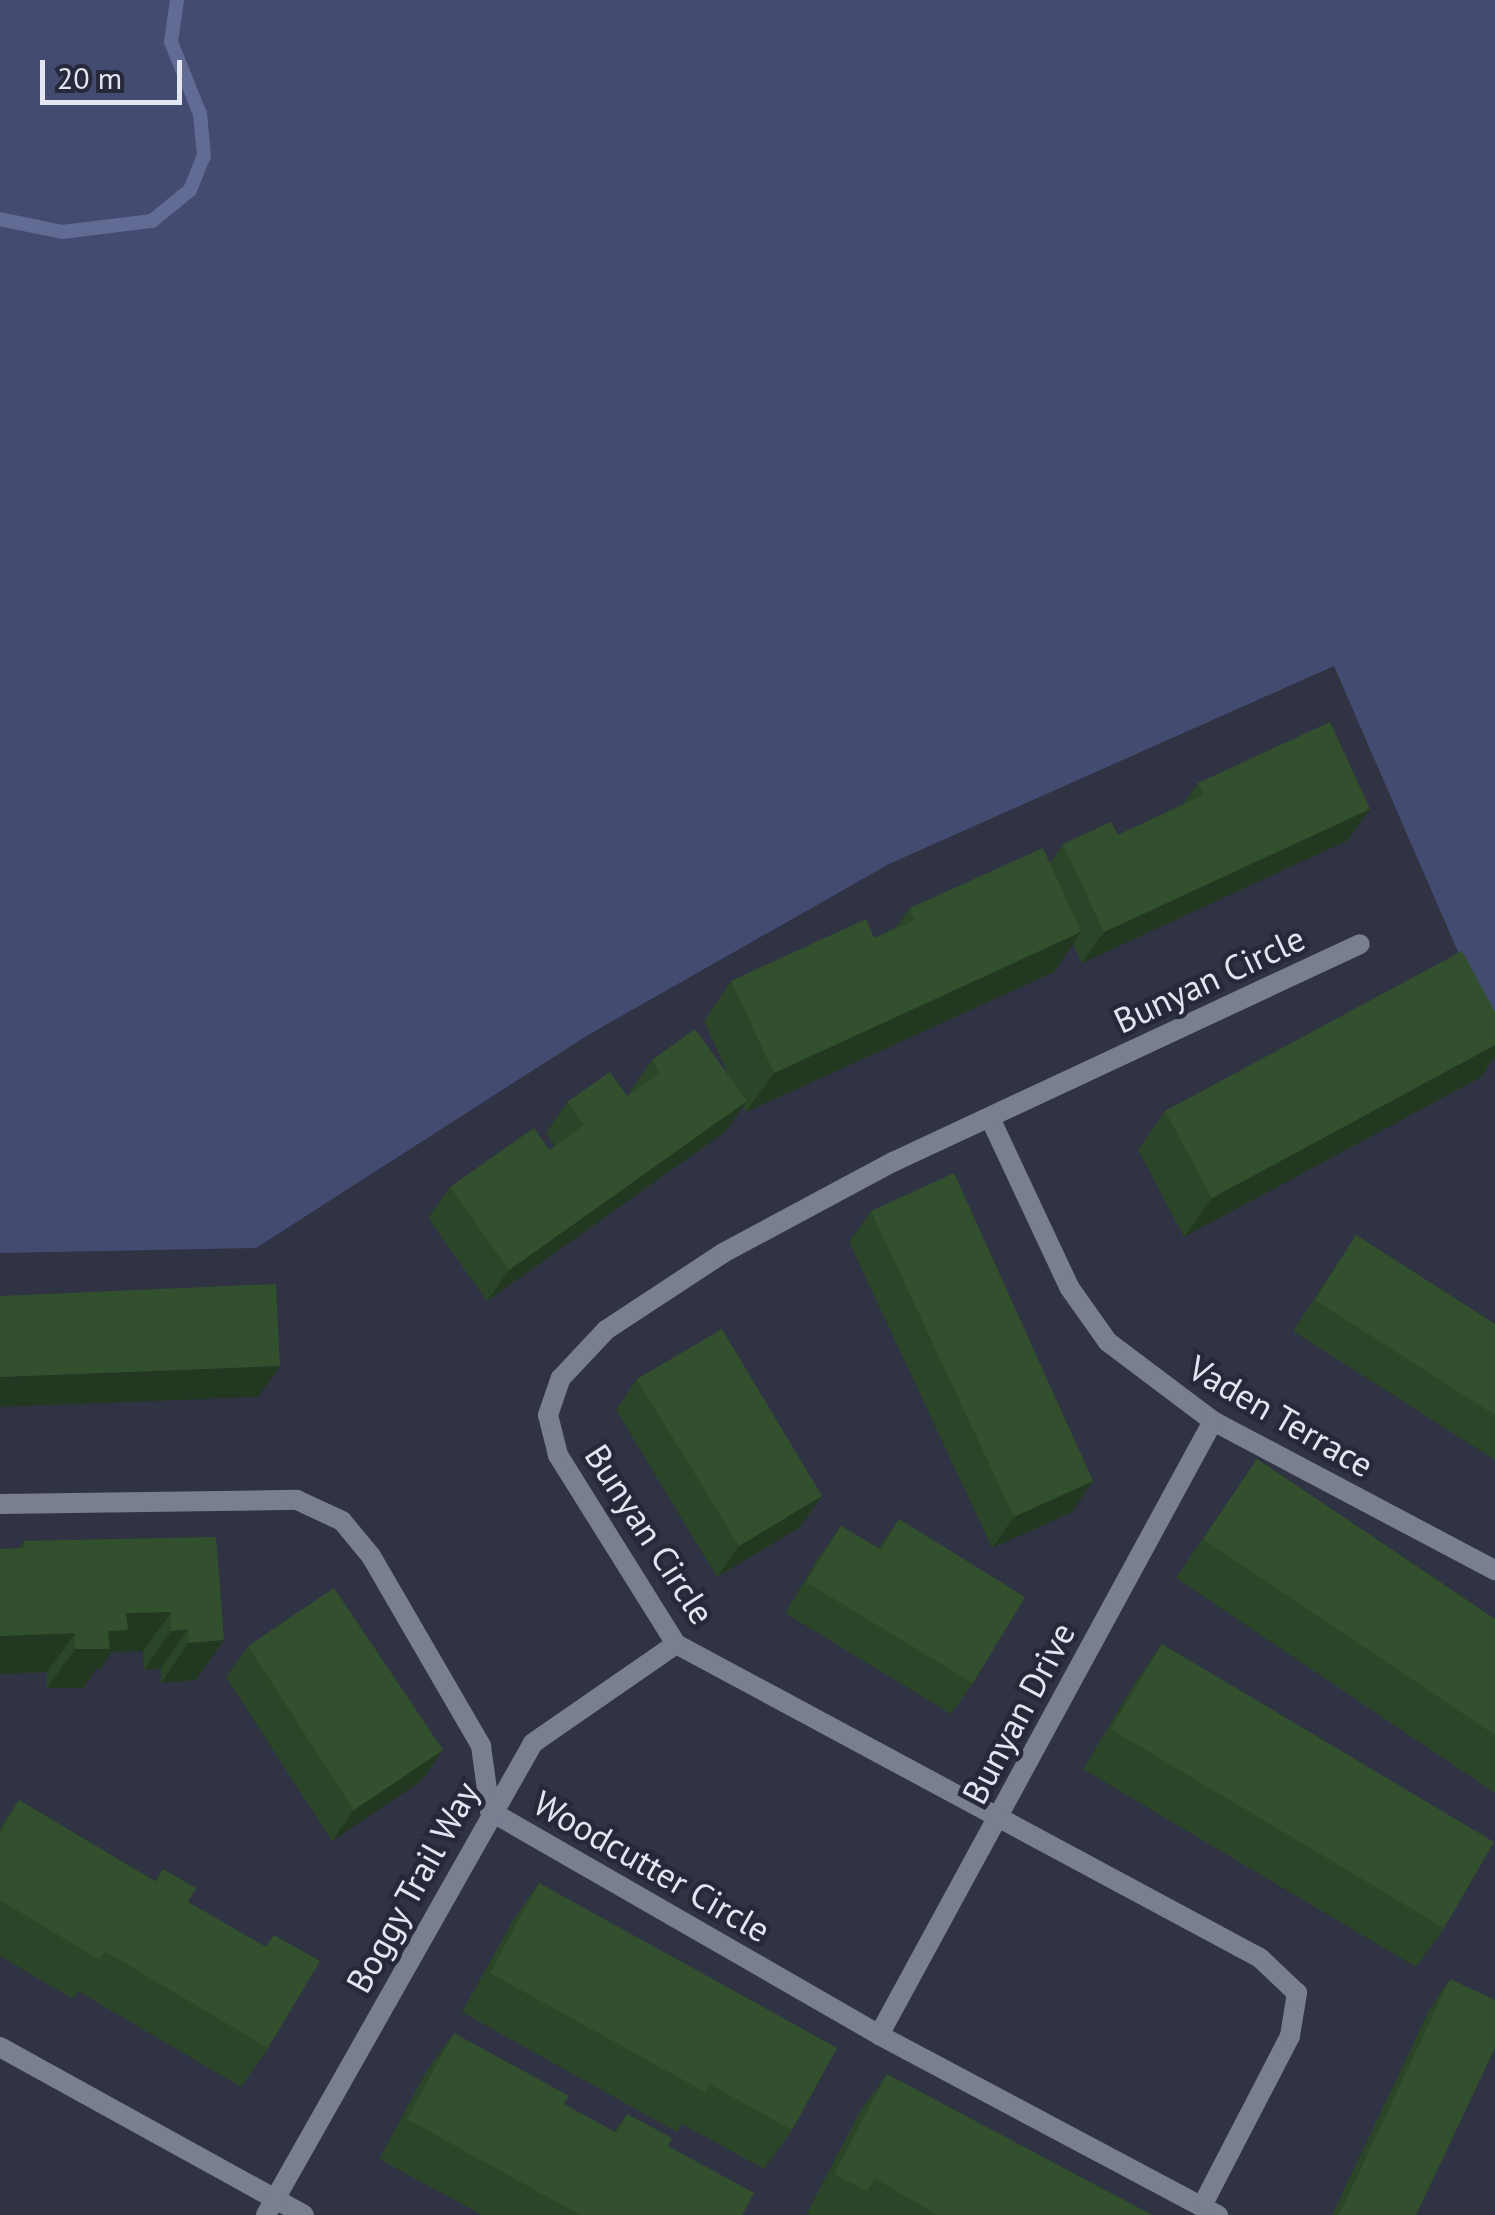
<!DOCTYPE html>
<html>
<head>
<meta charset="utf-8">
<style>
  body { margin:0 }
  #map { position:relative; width:1495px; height:2215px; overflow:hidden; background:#2f3344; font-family:"PT Sans",sans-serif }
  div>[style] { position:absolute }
  .green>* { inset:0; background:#434b71 }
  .stream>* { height:14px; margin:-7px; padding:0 7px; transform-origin:7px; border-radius:7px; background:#626b94 }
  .street>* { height:20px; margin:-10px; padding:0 10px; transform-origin:10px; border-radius:10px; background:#797e91 }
  .wall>* { inset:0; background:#2b4528 }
  .shaded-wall>* { inset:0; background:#233820 }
  .building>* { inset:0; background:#32502e }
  span { translate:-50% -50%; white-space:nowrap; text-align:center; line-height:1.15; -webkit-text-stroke:9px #252939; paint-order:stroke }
  .street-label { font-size:35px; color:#e3e6f1 }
  .scale { position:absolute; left:40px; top:60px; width:142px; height:45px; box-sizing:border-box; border:5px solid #e3e6f1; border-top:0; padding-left:12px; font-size:30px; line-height:35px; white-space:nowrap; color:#e3e6f1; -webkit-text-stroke:8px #252939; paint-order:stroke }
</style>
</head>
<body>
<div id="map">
  <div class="green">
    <i style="clip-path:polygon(0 0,1495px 0,1495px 1037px,1334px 666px,889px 864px,588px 1035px,256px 1248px,0 1253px)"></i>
  </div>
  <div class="stream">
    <i style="left:0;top:219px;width:63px;rotate:11.8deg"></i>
    <i style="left:62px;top:232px;width:91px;rotate:-7deg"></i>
    <i style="left:152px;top:221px;width:49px;rotate:-39.2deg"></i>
    <i style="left:190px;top:190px;width:37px;rotate:-68deg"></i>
    <i style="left:204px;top:156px;width:42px;rotate:-95.4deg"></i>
    <i style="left:200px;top:114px;width:78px;rotate:-111.9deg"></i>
    <i style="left:171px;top:42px;width:42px;rotate:-81.9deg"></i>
  </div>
  <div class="street">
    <i style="left:990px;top:1118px;width:187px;rotate:64.9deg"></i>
    <i style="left:1069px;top:1287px;width:67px;rotate:54.7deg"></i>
    <i style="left:1108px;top:1342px;width:131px;rotate:37deg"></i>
    <i style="left:1213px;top:1421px;width:319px;rotate:27.9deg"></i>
    <i style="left:0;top:1504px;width:297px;rotate:-0.8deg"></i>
    <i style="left:297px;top:1500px;width:50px;rotate:25deg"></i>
    <i style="left:342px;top:1521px;width:45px;rotate:50.4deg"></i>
    <i style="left:371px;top:1556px;width:220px;rotate:59.9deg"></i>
    <i style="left:481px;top:1746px;width:66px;rotate:82.1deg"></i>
    <i style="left:490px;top:1811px;width:449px;rotate:29.9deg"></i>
    <i style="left:879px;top:2035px;width:384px;rotate:28deg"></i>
    <i style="left:879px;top:2035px;width:699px;rotate:-61.45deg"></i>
    <i style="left:0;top:2047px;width:347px;rotate:28.9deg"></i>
    <i style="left:1203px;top:2204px;width:189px;rotate:-62.6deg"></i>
    <i style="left:1290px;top:2036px;width:44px;rotate:-80.8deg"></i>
    <i style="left:1297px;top:1993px;width:51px;rotate:-136.6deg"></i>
    <i style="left:1260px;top:1958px;width:663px;rotate:-151.73deg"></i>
    <i style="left:676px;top:1644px;width:223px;rotate:-122deg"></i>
    <i style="left:558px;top:1455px;width:41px;rotate:-104deg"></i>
    <i style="left:548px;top:1415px;width:39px;rotate:-71deg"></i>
    <i style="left:561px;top:1378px;width:66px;rotate:-46.8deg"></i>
    <i style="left:606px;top:1330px;width:140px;rotate:-33.3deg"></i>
    <i style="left:723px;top:1253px;width:193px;rotate:-28.2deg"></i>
    <i style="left:893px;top:1162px;width:515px;rotate:-25.02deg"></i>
    <i style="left:266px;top:2215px;width:542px;rotate:-60.5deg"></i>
    <i style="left:533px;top:1743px;width:174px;rotate:-34.7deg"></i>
  </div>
  <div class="wall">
    <i style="clip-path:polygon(1198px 783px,1370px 809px,1348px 840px,1082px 963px,1073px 944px,1054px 972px,746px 1112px,743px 1106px,725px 1132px,487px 1301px,428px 1218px,450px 1187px,549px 1150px,555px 1146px,546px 1133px,567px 1102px,627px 1096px,631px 1093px,630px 1091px,652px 1060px,730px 1078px,704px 1021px,731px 981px,874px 938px,895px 928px,910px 908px,1050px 863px,1063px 844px,1118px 835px,1183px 804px)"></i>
    <i style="clip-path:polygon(1481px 1077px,1184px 1237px,1138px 1150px,1165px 1111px)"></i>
    <i style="clip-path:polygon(871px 1211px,1093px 1481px,1072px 1512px,992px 1548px,849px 1242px)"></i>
    <i style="clip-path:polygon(1356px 1235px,1495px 1324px,1495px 1460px,1293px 1331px)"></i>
    <i style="clip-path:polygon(637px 1379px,800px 1527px,717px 1577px,616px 1410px)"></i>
    <i style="clip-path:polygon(1257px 1459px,1495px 1619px,1495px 1793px,1176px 1578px)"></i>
    <i style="clip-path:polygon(899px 1519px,973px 1683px,951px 1714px,785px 1613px,819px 1557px,841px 1526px,879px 1548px)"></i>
    <i style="clip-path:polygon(216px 1537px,196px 1680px,161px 1683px,161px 1668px,144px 1670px,143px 1651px,112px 1652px,100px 1669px,96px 1669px,83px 1688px,47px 1688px,47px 1672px,0 1674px,0 1549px,19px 1548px,24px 1541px)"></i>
    <i style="clip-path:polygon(1162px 1644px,1444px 1928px,1416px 1967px,1083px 1769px,1134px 1684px)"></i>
    <i style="clip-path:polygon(248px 1646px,443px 1750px,421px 1781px,332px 1841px,226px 1677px)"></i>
    <i style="clip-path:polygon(19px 1800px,155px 1881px,163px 1869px,188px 1902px,265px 1947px,274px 1935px,268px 2048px,241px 2087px,78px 1991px,73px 1999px,0 1956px,0 1828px)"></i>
    <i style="clip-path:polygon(539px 1883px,792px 2130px,764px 2169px,682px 2124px,677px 2132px,462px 2012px,512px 1922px)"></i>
    <i style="clip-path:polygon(1450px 1979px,1416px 2215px,1332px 2215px,1429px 2010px)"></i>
    <i style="clip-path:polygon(454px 2033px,564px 2104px,614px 2132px,627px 2114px,668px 2146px,742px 2215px,482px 2215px,379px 2159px,426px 2072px)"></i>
    <i style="clip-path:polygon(887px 2074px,1152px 2215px,811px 2215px,807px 2213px,859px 2113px)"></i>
  </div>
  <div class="shaded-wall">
    <i style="clip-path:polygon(1370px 809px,1348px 840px,1082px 963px,1104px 932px)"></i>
    <i style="clip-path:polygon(1081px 932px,1054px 972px,746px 1112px,774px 1073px)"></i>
    <i style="clip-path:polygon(1495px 1045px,1495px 1057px,1481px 1077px,1184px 1237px,1212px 1198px)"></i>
    <i style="clip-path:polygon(747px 1101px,725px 1132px,487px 1301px,509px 1270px)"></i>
    <i style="clip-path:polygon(280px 1366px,258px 1397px,0 1407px,0 1377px)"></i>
    <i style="clip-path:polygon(1093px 1481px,1072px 1512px,992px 1548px,1014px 1517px)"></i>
    <i style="clip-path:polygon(822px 1496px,800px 1527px,717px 1577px,739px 1546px)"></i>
    <i style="clip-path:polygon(171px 1612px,143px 1651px,112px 1652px,100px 1669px,96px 1669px,83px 1688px,47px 1688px,75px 1649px,108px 1631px,126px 1613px)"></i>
    <i style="clip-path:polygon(188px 1629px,161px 1668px,144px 1670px,171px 1631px)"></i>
    <i style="clip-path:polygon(75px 1633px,47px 1672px,0 1674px,0 1636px)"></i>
    <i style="clip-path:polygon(224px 1640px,196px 1680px,161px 1683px,188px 1643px)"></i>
    <i style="clip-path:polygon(443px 1750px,421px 1781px,332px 1841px,354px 1810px)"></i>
  </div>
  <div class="building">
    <i style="clip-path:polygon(1330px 722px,1370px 809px,1104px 932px,1063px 844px,1111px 822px,1118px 835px,1204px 795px,1198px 783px)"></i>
    <i style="clip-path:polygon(1043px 848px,1081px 932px,774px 1073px,731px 981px,866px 919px,874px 938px,915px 920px,910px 908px)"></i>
    <i style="clip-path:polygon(1462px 951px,1495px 1012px,1495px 1045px,1212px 1198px,1165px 1111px)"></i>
    <i style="clip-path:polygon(695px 1029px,747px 1101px,509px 1270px,450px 1187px,534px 1128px,549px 1150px,584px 1125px,567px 1102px,610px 1072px,627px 1096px,660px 1073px,652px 1060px)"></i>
    <i style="clip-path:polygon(954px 1173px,1093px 1481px,1014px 1517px,871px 1211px)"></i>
    <i style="clip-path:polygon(1356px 1235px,1495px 1324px,1495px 1415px,1315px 1300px)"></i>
    <i style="clip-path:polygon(276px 1284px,280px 1366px,0 1377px,0 1296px)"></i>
    <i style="clip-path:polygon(722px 1329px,822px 1496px,739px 1546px,637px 1379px)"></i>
    <i style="clip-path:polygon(1257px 1459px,1495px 1619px,1495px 1735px,1203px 1539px)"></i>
    <i style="clip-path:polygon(899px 1519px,1025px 1597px,973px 1683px,806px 1582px,841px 1526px,881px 1550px)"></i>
    <i style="clip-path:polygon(216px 1537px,224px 1640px,188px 1643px,188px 1629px,171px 1631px,171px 1612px,126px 1613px,128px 1630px,108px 1631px,110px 1649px,75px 1649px,75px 1633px,0 1636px,0 1549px,25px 1548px,24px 1541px)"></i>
    <i style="clip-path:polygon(334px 1588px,443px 1750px,354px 1810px,248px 1646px)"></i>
    <i style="clip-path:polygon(1162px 1644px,1494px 1842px,1444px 1928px,1111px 1729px)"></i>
    <i style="clip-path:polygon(19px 1800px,156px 1882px,163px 1869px,196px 1888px,188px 1902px,266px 1947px,274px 1935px,320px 1961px,268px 2048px,105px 1951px,100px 1960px,0 1900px,0 1833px)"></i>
    <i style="clip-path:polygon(539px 1883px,837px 2048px,792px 2130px,709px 2084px,705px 2092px,490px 1973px)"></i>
    <i style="clip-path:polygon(1450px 1979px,1495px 2000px,1495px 2048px,1416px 2215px,1339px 2215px)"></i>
    <i style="clip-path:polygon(454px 2033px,569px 2096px,564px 2104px,617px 2133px,627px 2114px,672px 2138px,668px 2146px,754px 2193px,742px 2215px,580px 2215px,407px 2119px)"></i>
    <i style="clip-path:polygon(887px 2074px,1152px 2215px,938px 2215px,874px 2178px,867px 2191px,834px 2174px)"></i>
  </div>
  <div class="street-label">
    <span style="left:1209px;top:979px;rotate:-25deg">Bunyan Circle</span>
    <span style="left:1281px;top:1416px;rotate:30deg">Vaden Terrace</span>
    <span style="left:650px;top:1534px;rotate:57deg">Bunyan Circle</span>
    <span style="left:1018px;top:1713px;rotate:-62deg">Bunyan Drive</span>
    <span style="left:652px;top:1866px;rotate:30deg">Woodcutter Circle</span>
    <span style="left:412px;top:1887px;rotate:-61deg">Boggy Trail Way</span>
  </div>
  <div class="scale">20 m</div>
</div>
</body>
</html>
